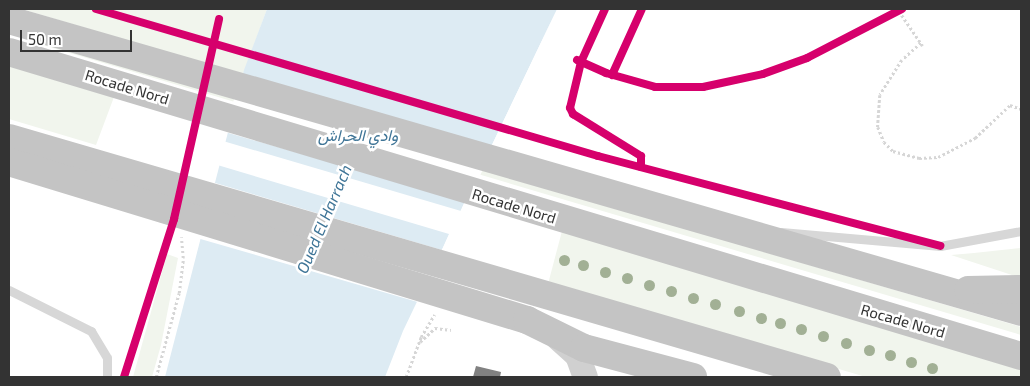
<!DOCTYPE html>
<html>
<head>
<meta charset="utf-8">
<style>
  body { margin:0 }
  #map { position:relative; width:1030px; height:386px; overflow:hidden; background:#fff; font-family:"Exo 2",Vazirmatn,sans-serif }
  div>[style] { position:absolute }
  .green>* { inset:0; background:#f1f5ed }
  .water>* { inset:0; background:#ddebf3 }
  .pier>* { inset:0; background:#fff }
  .building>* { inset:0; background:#818181 }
  .path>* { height:2.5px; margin-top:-1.25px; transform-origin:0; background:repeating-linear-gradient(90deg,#d6d6d6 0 2.5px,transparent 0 5px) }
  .service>* { height:9px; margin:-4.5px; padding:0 4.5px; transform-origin:4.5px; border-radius:4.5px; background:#d7d7d7 }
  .secondary>* { height:25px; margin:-12.5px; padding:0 12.5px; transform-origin:12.5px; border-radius:12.5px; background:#d0d0d0 }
  .motorway>* { height:28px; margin:-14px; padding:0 14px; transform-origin:14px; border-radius:14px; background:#c4c4c4 }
  .cycleway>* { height:8px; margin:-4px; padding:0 4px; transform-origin:4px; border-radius:4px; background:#d6006c }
  .trees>* { width:11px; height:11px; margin:-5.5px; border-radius:50%; background:#a2b095 }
  span { translate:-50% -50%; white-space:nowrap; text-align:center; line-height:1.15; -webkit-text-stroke:5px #fff; paint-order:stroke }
  .street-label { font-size:15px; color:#333 }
  .water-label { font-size:16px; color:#3f7597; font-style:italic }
  .frame { position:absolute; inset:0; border:10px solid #333; pointer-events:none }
  .scale { position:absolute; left:20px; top:30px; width:112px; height:22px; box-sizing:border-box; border:2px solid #333; border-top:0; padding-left:6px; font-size:15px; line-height:18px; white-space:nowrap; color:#333; -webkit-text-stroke:4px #fff; paint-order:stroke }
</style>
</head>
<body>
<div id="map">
  <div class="green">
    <i style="clip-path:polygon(22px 9px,267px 9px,243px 75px)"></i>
    <i style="clip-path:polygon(44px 41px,1021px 327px,1021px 335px,36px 43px)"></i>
    <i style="clip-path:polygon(9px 66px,114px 97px,96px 145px,9px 119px)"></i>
    <i style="clip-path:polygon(562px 231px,1021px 364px,1021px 377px,866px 377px,548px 284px)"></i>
    <i style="clip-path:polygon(1021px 248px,1021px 278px,951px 255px,974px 253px)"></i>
    <i style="clip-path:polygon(167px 254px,178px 258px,161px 345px,152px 377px,133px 377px)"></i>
  </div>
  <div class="water">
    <i style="clip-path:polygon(267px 9px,557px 9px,403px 331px,385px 377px,165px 377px,244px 70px)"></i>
  </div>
  <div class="pier">
    <i style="clip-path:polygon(557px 9px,460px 219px,483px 226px,480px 242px,452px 236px,421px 303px,197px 238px,212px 182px,442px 250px,449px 234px,194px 158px,197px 144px,221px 148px,223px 141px,461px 211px,465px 201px,225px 132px,240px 77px,489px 151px)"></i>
  </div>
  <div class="building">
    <i style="clip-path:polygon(476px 366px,501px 372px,500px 377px,473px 377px)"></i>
  </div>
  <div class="path">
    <i style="left:899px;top:11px;width:42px;rotate:55.6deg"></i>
    <i style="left:921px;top:43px;width:25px;rotate:138deg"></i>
    <i style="left:902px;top:60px;width:41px;rotate:122.2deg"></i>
    <i style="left:880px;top:95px;width:32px;rotate:94deg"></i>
    <i style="left:878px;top:127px;width:16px;rotate:68deg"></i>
    <i style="left:884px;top:142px;width:13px;rotate:45deg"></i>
    <i style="left:893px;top:151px;width:27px;rotate:15deg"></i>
    <i style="left:919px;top:158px;width:19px;rotate:-3deg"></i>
    <i style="left:938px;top:157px;width:42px;rotate:-27.2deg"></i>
    <i style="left:975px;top:138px;width:48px;rotate:-43.3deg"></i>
    <i style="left:1010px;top:105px;width:12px;rotate:20deg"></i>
    <i style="left:420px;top:342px;width:21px;rotate:-43deg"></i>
    <i style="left:435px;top:328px;width:16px;rotate:7deg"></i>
    <i style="left:156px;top:377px;width:87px;rotate:-74.7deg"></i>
    <i style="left:179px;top:293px;width:35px;rotate:-83deg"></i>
    <i style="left:183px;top:258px;width:21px;rotate:-95deg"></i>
    <i style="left:406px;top:377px;width:43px;rotate:-69.4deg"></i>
    <i style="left:421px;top:337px;width:26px;rotate:-59deg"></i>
  </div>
  <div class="service">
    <i style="left:781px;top:232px;width:160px;rotate:5deg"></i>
    <i style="left:940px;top:246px;width:82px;rotate:-10.5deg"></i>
    <i style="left:9px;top:290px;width:92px;rotate:26.6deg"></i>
    <i style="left:91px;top:331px;width:31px;rotate:59deg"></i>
    <i style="left:107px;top:358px;width:19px;rotate:90deg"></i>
  </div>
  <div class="secondary">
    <i style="left:558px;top:338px;width:25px;rotate:42deg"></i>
    <i style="left:577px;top:355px;width:23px;rotate:70deg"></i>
  </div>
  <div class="motorway">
    <i style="left:9px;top:20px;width:1053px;rotate:16.09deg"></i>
    <i style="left:9px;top:52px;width:1057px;rotate:16.72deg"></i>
    <i style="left:9px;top:138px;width:852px;rotate:16.29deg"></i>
    <i style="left:9px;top:162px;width:542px;rotate:16.96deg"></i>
    <i style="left:527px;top:320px;width:64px;rotate:26.2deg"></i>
    <i style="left:584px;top:348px;width:113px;rotate:14.9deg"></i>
    <i style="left:968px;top:290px;width:53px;rotate:-1.1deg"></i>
  </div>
  <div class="cycleway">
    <i style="left:96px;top:9px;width:523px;rotate:16.32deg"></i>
    <i style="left:598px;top:156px;width:354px;rotate:14.7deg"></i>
    <i style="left:605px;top:9px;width:58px;rotate:114.4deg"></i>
    <i style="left:581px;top:62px;width:47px;rotate:103.4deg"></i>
    <i style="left:570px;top:108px;width:7px;rotate:63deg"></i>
    <i style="left:573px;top:114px;width:80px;rotate:31.7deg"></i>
    <i style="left:641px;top:156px;width:11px;rotate:90deg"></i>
    <i style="left:577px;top:60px;width:32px;rotate:24deg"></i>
    <i style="left:606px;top:73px;width:51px;rotate:15.9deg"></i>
    <i style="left:655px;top:87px;width:48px"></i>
    <i style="left:703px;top:87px;width:61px;rotate:-12.2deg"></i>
    <i style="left:763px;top:74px;width:47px;rotate:-20deg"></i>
    <i style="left:807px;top:58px;width:107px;rotate:-27.3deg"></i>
    <i style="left:612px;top:75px;width:72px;rotate:-65.6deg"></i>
    <i style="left:124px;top:377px;width:166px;rotate:-72.4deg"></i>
    <i style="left:174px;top:219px;width:205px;rotate:-77.3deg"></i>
  </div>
  <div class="trees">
    <i style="left:564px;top:260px"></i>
    <i style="left:583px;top:265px"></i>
    <i style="left:605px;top:272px"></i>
    <i style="left:627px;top:278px"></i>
    <i style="left:649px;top:285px"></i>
    <i style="left:671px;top:291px"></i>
    <i style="left:693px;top:298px"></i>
    <i style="left:715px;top:304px"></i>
    <i style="left:739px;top:311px"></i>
    <i style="left:761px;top:318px"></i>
    <i style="left:780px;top:323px"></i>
    <i style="left:801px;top:329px"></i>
    <i style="left:823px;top:336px"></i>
    <i style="left:846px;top:343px"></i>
    <i style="left:869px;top:350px"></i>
    <i style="left:890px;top:355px"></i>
    <i style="left:911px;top:362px"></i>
    <i style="left:932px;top:368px"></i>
  </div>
  <div class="street-label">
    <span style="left:127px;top:87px;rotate:17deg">Rocade Nord</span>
    <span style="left:514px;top:206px;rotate:17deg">Rocade Nord</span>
    <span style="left:903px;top:321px;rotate:16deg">Rocade Nord</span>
  </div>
  <div class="water-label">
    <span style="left:358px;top:135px">وادي الحراش</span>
    <span style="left:324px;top:219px;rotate:-67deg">Oued El Harrach</span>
  </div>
  <div class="frame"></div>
  <div class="scale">50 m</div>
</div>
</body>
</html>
